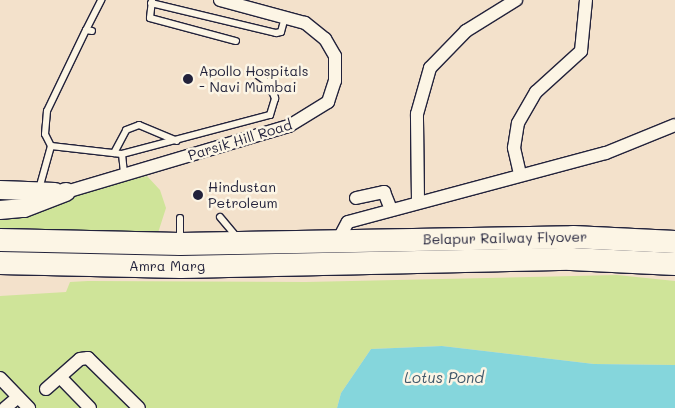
<!DOCTYPE html>
<html>
<head>
<meta charset="utf-8">
<style>
  body { margin:0 }
  #map { position:relative; width:675px; height:408px; overflow:hidden; background:#f3e1cb; font-family:Mali,sans-serif }
  div>[style] { position:absolute }
  .green>* { inset:0; background:#cfe499 }
  .water>* { inset:0; background:#85d6dc }
  .roads { filter:drop-shadow(1px 0 #22223b) drop-shadow(-1px 0 #22223b) drop-shadow(0 1px #22223b) drop-shadow(0 -1px #22223b) }
  .lane>* { height:6px; margin:-3px; padding:0 3px; transform-origin:3px; border-radius:3px; background:#fcf5e5 }
  .street>* { height:12px; margin:-6px; padding:0 6px; transform-origin:6px; border-radius:6px; background:#fcf5e5 }
  .secondary>* { height:18px; margin:-9px; padding:0 9px; transform-origin:9px; border-radius:9px; background:#fcf5e5 }
  .highway>* { height:22px; margin:-11px; padding:0 11px; transform-origin:11px; border-radius:11px; background:#fcf5e5 }
  .dots>* { width:14px; height:14px; translate:-50% -50%; box-sizing:border-box; border:2px solid #fcf5e5; border-radius:50% }
  span { translate:-50% -50%; white-space:nowrap; text-align:center; line-height:1.15; -webkit-text-stroke:5px #fcf5e5; paint-order:stroke }
  .poi-label { font-size:14px; color:#22223b }
  .left { translate:0 -50%; text-align:left }
  .street-label { font-size:14px; color:#22223b }
  .water-label { font-size:15px; color:#40586b; font-style:italic }
</style>
</head>
<body>
<div id="map">
  <div class="green">
    <i style="clip-path:polygon(147px 176px,160px 190px,166px 208px,157px 236px,35px 233px,32px 228px,0 233px,0 210px)"></i>
    <i style="clip-path:polygon(617px 275px,675px 281px,675px 365px,594px 364px,442px 346px,371px 349px,341px 393px,337px 408px,0 408px,0 296px,66px 292px,70px 282px,88px 281px,306px 282px)"></i>
  </div>
  <div class="water">
    <i style="clip-path:polygon(442px 346px,594px 364px,675px 365px,675px 408px,337px 408px,341px 393px,371px 349px)"></i>
  </div>
  <div class="roads">
    <div class="lane">
      <i style="left:152px;top:1px;width:17px;rotate:97deg"></i>
      <i style="left:150px;top:18px;width:89px;rotate:15deg"></i>
      <i style="left:151px;top:3px;width:129px;rotate:13.5deg"></i>
      <i style="left:276px;top:33px;width:5px;rotate:-11deg"></i>
      <i style="left:281px;top:32px;width:16px;rotate:-75deg"></i>
      <i style="left:86px;top:30px;width:34px;rotate:-63deg"></i>
      <i style="left:256px;top:74px;width:14px;rotate:36deg"></i>
      <i style="left:267px;top:82px;width:18px;rotate:63deg"></i>
      <i style="left:51px;top:146px;width:13px;rotate:-117deg"></i>
      <i style="left:45px;top:134px;width:23px;rotate:-85deg"></i>
      <i style="left:47px;top:111px;width:90px;rotate:-64.3deg"></i>
      <i style="left:86px;top:30px;width:6px;rotate:9deg"></i>
      <i style="left:114px;top:153px;width:26px;rotate:-62deg"></i>
      <i style="left:126px;top:130px;width:14px;rotate:-21deg"></i>
      <i style="left:139px;top:125px;width:41px;rotate:22.8deg"></i>
      <i style="left:122px;top:154px;width:20px;rotate:84deg"></i>
      <i style="left:39px;top:189px;width:45px;rotate:-74.4deg"></i>
      <i style="left:51px;top:146px;width:71px;rotate:6.4deg"></i>
      <i style="left:122px;top:154px;width:153px;rotate:-14.8deg"></i>
      <i style="left:270px;top:115px;width:17px;rotate:-73deg"></i>
      <i style="left:275px;top:99px;width:25px;rotate:-101deg"></i>
      <i style="left:220px;top:217px;width:26px;rotate:50deg"></i>
      <i style="left:180px;top:218px;width:23px;rotate:90deg"></i>
    </div>
    <div class="street">
      <i style="left:520px;top:174px;width:27px;rotate:-103deg"></i>
      <i style="left:514px;top:148px;width:25px;rotate:-81deg"></i>
      <i style="left:518px;top:123px;width:36px;rotate:-60deg"></i>
      <i style="left:536px;top:92px;width:61px;rotate:-42.3deg"></i>
      <i style="left:581px;top:51px;width:51px;rotate:-84.4deg"></i>
      <i style="left:66px;top:192px;width:233px;rotate:-16.5deg"></i>
      <i style="left:289px;top:126px;width:46px;rotate:-31.6deg"></i>
      <i style="left:328px;top:102px;width:22px;rotate:-72deg"></i>
      <i style="left:335px;top:81px;width:25px;rotate:-90deg"></i>
      <i style="left:335px;top:56px;width:20px;rotate:-120deg"></i>
      <i style="left:325px;top:39px;width:26px;rotate:-141deg"></i>
      <i style="left:305px;top:23px;width:88px;rotate:-164.9deg"></i>
      <i style="left:356px;top:198px;width:29px;rotate:-12deg"></i>
      <i style="left:384px;top:192px;width:18px;rotate:68deg"></i>
      <i style="left:418px;top:201px;width:87px;rotate:-90.7deg"></i>
      <i style="left:417px;top:114px;width:48px;rotate:-74.2deg"></i>
      <i style="left:430px;top:68px;width:52px;rotate:-45.8deg"></i>
      <i style="left:466px;top:31px;width:59px;rotate:-31.8deg"></i>
      <i style="left:335px;top:246px;width:27px;rotate:-62deg"></i>
      <i style="left:348px;top:222px;width:267px;rotate:-15deg"></i>
      <i style="left:606px;top:153px;width:74px;rotate:-22.1deg"></i>
      <i style="left:60px;top:377px;width:43px;rotate:45.9deg"></i>
      <i style="left:0;top:378px;width:42px;rotate:46deg"></i>
      <i style="left:46px;top:389px;width:45px;rotate:-41.4deg"></i>
      <i style="left:80px;top:359px;width:8px;rotate:-7deg"></i>
      <i style="left:88px;top:358px;width:71px;rotate:44.4deg"></i>
      <i style="left:5px;top:408px;width:17px;rotate:-40deg"></i>
    </div>
    <div class="secondary">
      <i style="left:0;top:190px;width:55px;rotate:2.1deg"></i>
      <i style="left:0;top:210px;width:24px;rotate:-5deg"></i>
      <i style="left:24px;top:208px;width:45px;rotate:-20.9deg"></i>
    </div>
    <div class="highway">
      <i style="left:0;top:240px;width:180px;rotate:1.3deg"></i>
      <i style="left:180px;top:244px;width:393px;rotate:-1deg"></i>
      <i style="left:573px;top:237px;width:102px;rotate:2.8deg"></i>
      <i style="left:0;top:263px;width:181px;rotate:1.3deg"></i>
      <i style="left:181px;top:267px;width:390px;rotate:-1.2deg"></i>
      <i style="left:571px;top:259px;width:104px;rotate:2.8deg"></i>
    </div>
  </div>
  <div class="dots">
    <i style="left:188px;top:79px;background:#22223b"></i>
    <i style="left:198px;top:195px;background:#22223b"></i>
  </div>
  <div class="poi-label">
    <span class="left" style="left:199px;top:79px">Apollo Hospitals<br>- Navi Mumbai</span>
    <span class="left" style="left:208px;top:195px">Hindustan<br>Petroleum</span>
  </div>
  <div class="street-label">
    <span style="left:240px;top:140px;rotate:-17deg">Parsik Hill Road</span>
    <span style="left:505px;top:238px;rotate:-1deg">Belapur Railway Flyover</span>
    <span style="left:167px;top:266px">Amra Marg</span>
  </div>
  <div class="water-label">
    <span style="left:444px;top:378px">Lotus Pond</span>
  </div>
</div>
</body>
</html>
